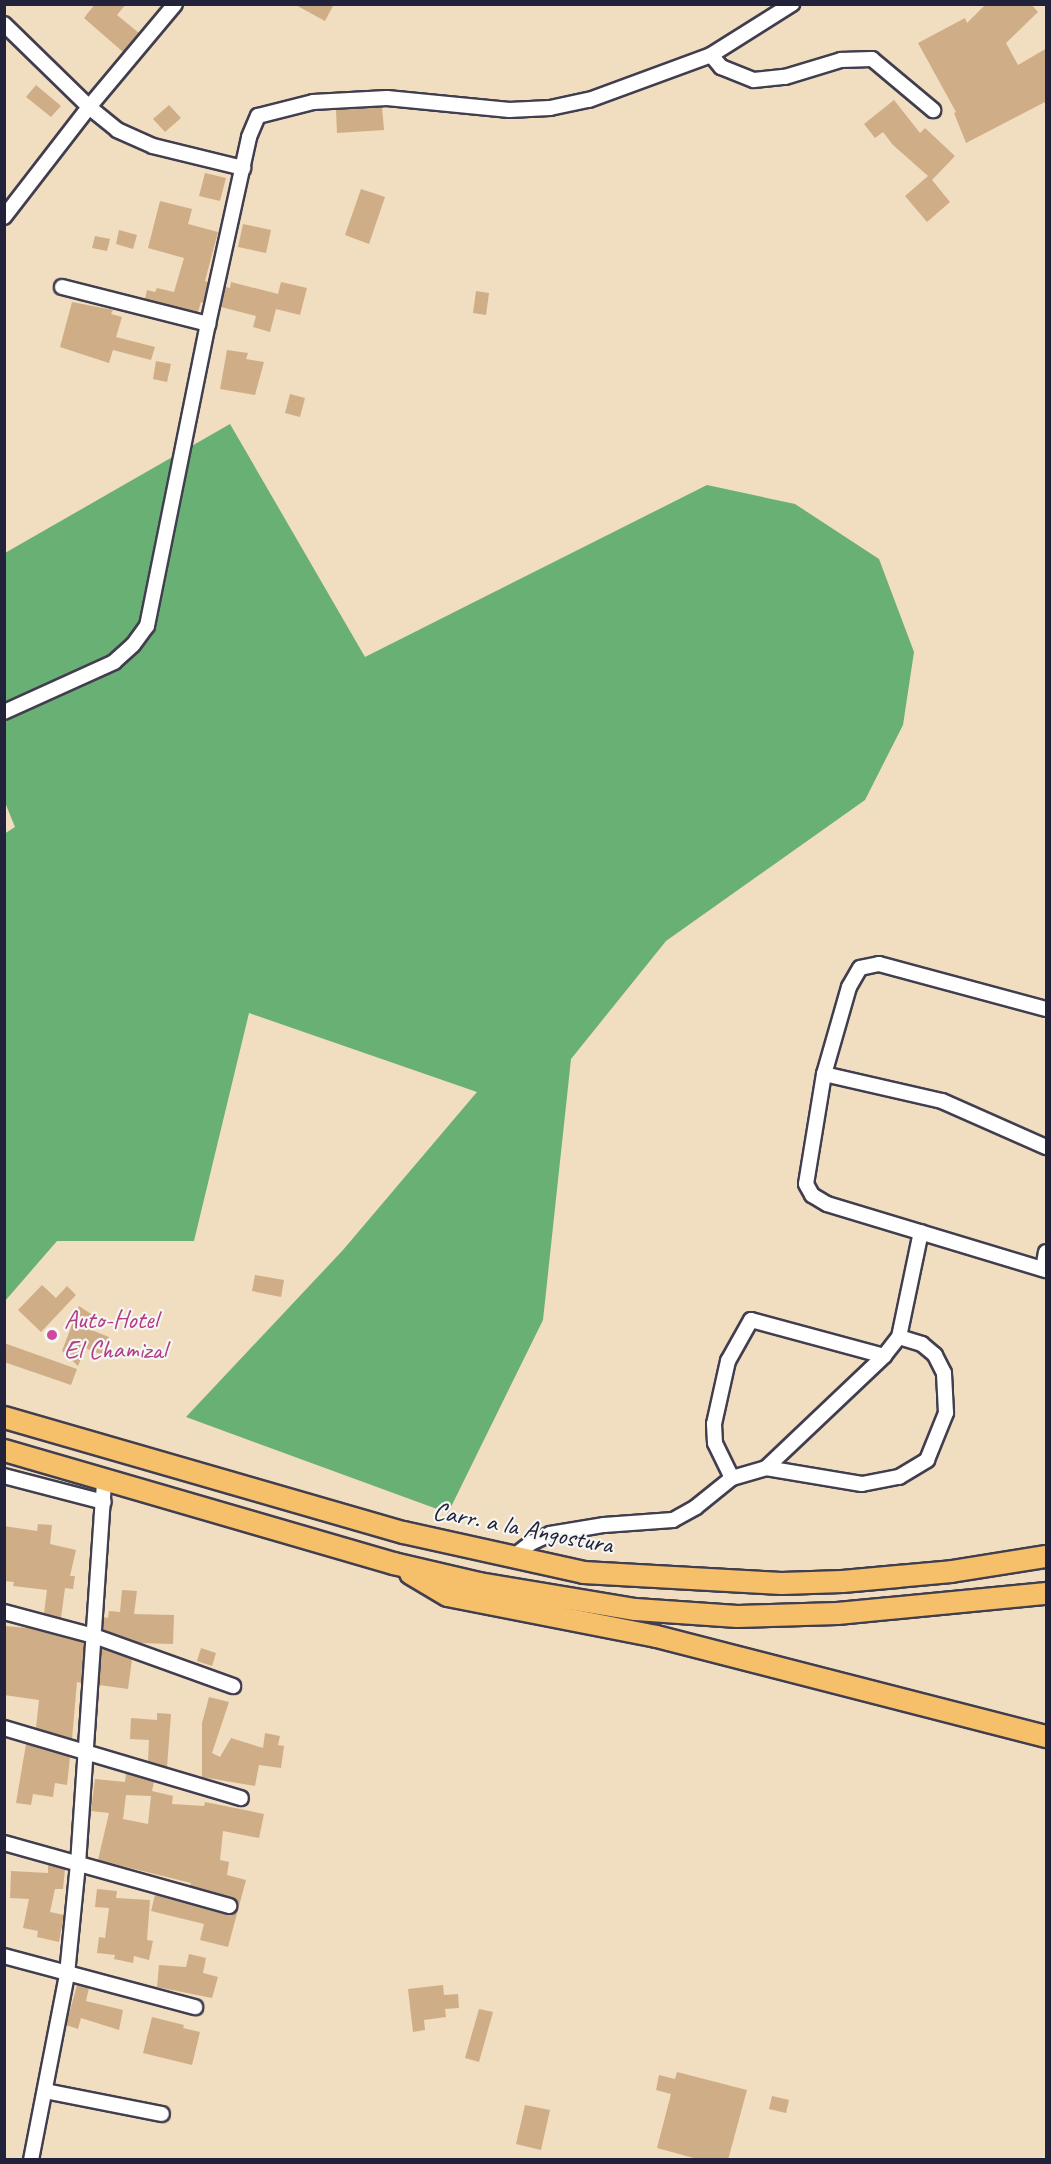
<!DOCTYPE html>
<html>
<head>
<meta charset="utf-8">
<style>
  body { margin:0 }
  #map { position:relative; width:1051px; height:2164px; overflow:hidden; background:#f1ddbf; font-family:Caveat,sans-serif }
  div>[style] { position:absolute }
  .forest>* { inset:0; background:#69b074 }
  .building>* { inset:0; background:#cfae87 }
  .roads { filter:drop-shadow(2px 0 #413e4f) drop-shadow(-2px 0 #413e4f) drop-shadow(0 2px #413e4f) drop-shadow(0 -2px #413e4f) }
  .minor>* { height:14px; margin:-7px; padding:0 7px; transform-origin:7px; border-radius:7px; background:#fff }
  .primary>* { height:21px; margin:-10.5px; padding:0 10.5px; transform-origin:10.5px; border-radius:10.5px; background:#f6c06b }
  .dots>* { width:16px; height:16px; translate:-50% -50%; box-sizing:border-box; border:3px solid #f6f6f2; border-radius:50% }
  span { translate:-50% -50%; white-space:nowrap; text-align:center; line-height:1.15; -webkit-text-stroke:4.5px #f6f6f2; paint-order:stroke }
  .hotel-label { font-size:26px; color:#b23c85 }
  .left { translate:0 -50%; text-align:left }
  .street-label { font-size:26px; color:#22223b }
  .frame { position:absolute; inset:0; border:6px solid #22223b; pointer-events:none }
</style>
</head>
<body>
<div id="map">
  <div class="forest">
    <i style="clip-path:polygon(230px 424px,365px 657px,707px 485px,795px 504px,879px 559px,914px 652px,903px 725px,865px 800px,666px 941px,571px 1059px,543px 1320px,448px 1513px,186px 1417px,343px 1250px,477px 1092px,249px 1013px,194px 1241px,57px 1241px,5px 1301px,4px 834px,15px 827px,4px 800px,5px 553px)"></i>
  </div>
  <div class="building">
    <i style="clip-path:polygon(95px 4px,126px 4px,117px 15px,139px 33px,123px 52px,84px 18px)"></i>
    <i style="clip-path:polygon(294px 4px,334px 4px,325px 21px)"></i>
    <i style="clip-path:polygon(986px 4px,1031px 4px,1038px 12px,1006px 43px,1018px 65px,1047px 48px,1047px 101px,966px 143px,954px 113px,956px 112px,918px 43px,965px 18px,967px 23px)"></i>
    <i style="clip-path:polygon(36px 85px,61px 106px,51px 117px,26px 97px)"></i>
    <i style="clip-path:polygon(894px 100px,920px 133px,925px 128px,955px 156px,932px 180px,950px 202px,927px 222px,905px 196px,928px 176px,893px 145px,883px 132px,875px 138px,864px 124px)"></i>
    <i style="clip-path:polygon(169px 105px,181px 118px,165px 132px,153px 119px)"></i>
    <i style="clip-path:polygon(382px 107px,384px 130px,337px 133px,336px 110px)"></i>
    <i style="clip-path:polygon(205px 173px,226px 178px,220px 201px,199px 196px)"></i>
    <i style="clip-path:polygon(361px 189px,385px 197px,369px 244px,345px 235px)"></i>
    <i style="clip-path:polygon(160px 201px,192px 209px,188px 224px,218px 232px,205px 281px,208px 282px,203px 303px,201px 302px,198px 312px,145px 299px,147px 290px,155px 292px,157px 288px,174px 292px,184px 258px,148px 248px)"></i>
    <i style="clip-path:polygon(243px 224px,271px 230px,266px 253px,238px 247px)"></i>
    <i style="clip-path:polygon(119px 230px,137px 235px,133px 249px,116px 244px)"></i>
    <i style="clip-path:polygon(95px 236px,110px 239px,107px 251px,92px 248px)"></i>
    <i style="clip-path:polygon(231px 282px,278px 294px,281px 282px,307px 288px,300px 315px,276px 309px,270px 332px,253px 327px,256px 316px,221px 307px,225px 287px,230px 288px)"></i>
    <i style="clip-path:polygon(476px 291px,489px 293px,486px 315px,473px 313px)"></i>
    <i style="clip-path:polygon(72px 302px,113px 310px,111px 314px,122px 317px,116px 337px,155px 347px,151px 360px,113px 350px,109px 363px,60px 347px)"></i>
    <i style="clip-path:polygon(227px 350px,248px 353px,246px 359px,264px 362px,255px 395px,220px 389px)"></i>
    <i style="clip-path:polygon(156px 361px,171px 364px,167px 382px,153px 379px)"></i>
    <i style="clip-path:polygon(290px 394px,305px 398px,300px 417px,285px 413px)"></i>
    <i style="clip-path:polygon(255px 1275px,284px 1280px,281px 1297px,252px 1291px)"></i>
    <i style="clip-path:polygon(42px 1285px,56px 1298px,67px 1286px,76px 1295px,41px 1332px,18px 1310px)"></i>
    <i style="clip-path:polygon(79px 1306px,97px 1318px,89px 1329px,109px 1337px,103px 1355px,85px 1348px,78px 1366px,62px 1351px)"></i>
    <i style="clip-path:polygon(4px 1343px,77px 1369px,71px 1385px,4px 1362px)"></i>
    <i style="clip-path:polygon(38px 1524px,52px 1525px,50px 1544px,76px 1550px,70px 1576px,75px 1576px,73px 1589px,65px 1588px,61px 1618px,44px 1613px,47px 1590px,13px 1586px,14px 1582px,4px 1581px,4px 1526px,37px 1531px)"></i>
    <i style="clip-path:polygon(122px 1590px,137px 1591px,134px 1614px,174px 1615px,173px 1644px,140px 1643px,103px 1630px,104px 1617px,108px 1618px,109px 1611px,120px 1612px)"></i>
    <i style="clip-path:polygon(4px 1626px,28px 1628px,84px 1643px,81px 1683px,77px 1682px,72px 1739px,36px 1728px,39px 1700px,4px 1695px)"></i>
    <i style="clip-path:polygon(102px 1648px,132px 1659px,128px 1689px,99px 1685px)"></i>
    <i style="clip-path:polygon(201px 1648px,216px 1653px,212px 1666px,197px 1661px)"></i>
    <i style="clip-path:polygon(209px 1697px,229px 1702px,212px 1753px,220px 1757px,231px 1738px,263px 1748px,265px 1733px,280px 1736px,278px 1745px,284px 1746px,281px 1768px,259px 1765px,255px 1786px,202px 1777px,202px 1723px)"></i>
    <i style="clip-path:polygon(157px 1713px,171px 1714px,167px 1767px,148px 1761px,149px 1740px,130px 1739px,131px 1718px,157px 1720px)"></i>
    <i style="clip-path:polygon(26px 1744px,70px 1757px,67px 1785px,55px 1783px,53px 1797px,33px 1794px,31px 1805px,16px 1803px)"></i>
    <i style="clip-path:polygon(evenodd,126px 1773px,154px 1782px,152px 1791px,173px 1796px,172px 1804px,204px 1806px,205px 1802px,264px 1814px,259px 1838px,223px 1831px,220px 1860px,229px 1862px,227px 1875px,246px 1880px,228px 1947px,200px 1940px,204px 1924px,151px 1911px,155px 1895px,227px 1915px,237px 1909px,235px 1899px,190px 1886px,191px 1883px,98px 1860px,109px 1813px,91px 1811px,95px 1779px,125px 1782px,126px 1773px,126px 1795px,151px 1796px,148px 1824px,123px 1819px,126px 1795px)"></i>
    <i style="clip-path:polygon(48px 1865px,65px 1869px,63px 1889px,55px 1889px,50px 1912px,64px 1915px,59px 1942px,37px 1937px,38px 1931px,23px 1928px,29px 1899px,10px 1898px,11px 1871px,48px 1873px)"></i>
    <i style="clip-path:polygon(97px 1889px,117px 1891px,116px 1898px,150px 1900px,147px 1940px,153px 1941px,149px 1960px,134px 1956px,133px 1963px,114px 1959px,115px 1955px,97px 1953px,99px 1937px,105px 1938px,109px 1908px,95px 1907px)"></i>
    <i style="clip-path:polygon(189px 1954px,206px 1958px,203px 1973px,218px 1977px,212px 1998px,157px 1987px,159px 1965px,186px 1967px)"></i>
    <i style="clip-path:polygon(77px 1985px,89px 1988px,86px 2001px,123px 2010px,119px 2030px,81px 2018px,78px 2029px,66px 2025px)"></i>
    <i style="clip-path:polygon(443px 1985px,444px 1995px,458px 1994px,459px 2008px,445px 2009px,446px 2017px,424px 2020px,425px 2030px,413px 2032px,408px 1989px)"></i>
    <i style="clip-path:polygon(479px 2009px,493px 2012px,479px 2062px,465px 2058px)"></i>
    <i style="clip-path:polygon(152px 2017px,184px 2025px,183px 2028px,200px 2032px,192px 2065px,143px 2053px)"></i>
    <i style="clip-path:polygon(677px 2072px,747px 2090px,728px 2160px,701px 2160px,657px 2148px,671px 2094px,656px 2090px,659px 2075px,675px 2079px)"></i>
    <i style="clip-path:polygon(772px 2096px,789px 2100px,786px 2113px,769px 2109px)"></i>
    <i style="clip-path:polygon(525px 2105px,550px 2110px,541px 2150px,516px 2144px)"></i>
  </div>
  <div class="roads">
    <div class="minor">
      <i style="left:4px;top:24px;width:119px;rotate:44.3deg"></i>
      <i style="left:89px;top:107px;width:36px;rotate:39deg"></i>
      <i style="left:117px;top:130px;width:39px;rotate:24deg"></i>
      <i style="left:153px;top:146px;width:93px;rotate:13.7deg"></i>
      <i style="left:711px;top:55px;width:16px;rotate:50deg"></i>
      <i style="left:721px;top:67px;width:35px;rotate:22deg"></i>
      <i style="left:754px;top:80px;width:31px;rotate:-6deg"></i>
      <i style="left:785px;top:77px;width:59px;rotate:-16.9deg"></i>
      <i style="left:841px;top:60px;width:31px;rotate:-2deg"></i>
      <i style="left:872px;top:59px;width:80px;rotate:39.9deg"></i>
      <i style="left:4px;top:217px;width:139px;rotate:-52.3deg"></i>
      <i style="left:89px;top:107px;width:134px;rotate:-50.1deg"></i>
      <i style="left:62px;top:287px;width:151px;rotate:14.2deg"></i>
      <i style="left:4px;top:712px;width:121px;rotate:-24.4deg"></i>
      <i style="left:114px;top:662px;width:25px;rotate:-42deg"></i>
      <i style="left:133px;top:645px;width:24px;rotate:-54deg"></i>
      <i style="left:147px;top:626px;width:308px;rotate:-78.6deg"></i>
      <i style="left:208px;top:324px;width:191px;rotate:-77.6deg"></i>
      <i style="left:249px;top:137px;width:23px;rotate:-67deg"></i>
      <i style="left:258px;top:116px;width:57px;rotate:-14.3deg"></i>
      <i style="left:313px;top:102px;width:74px;rotate:-3.1deg"></i>
      <i style="left:387px;top:98px;width:123px;rotate:5.6deg"></i>
      <i style="left:509px;top:110px;width:41px;rotate:-2.8deg"></i>
      <i style="left:550px;top:108px;width:40px;rotate:-12deg"></i>
      <i style="left:589px;top:100px;width:130px;rotate:-20.2deg"></i>
      <i style="left:711px;top:55px;width:96px;rotate:-32.2deg"></i>
      <i style="left:1046px;top:1009px;width:173px;rotate:-164.9deg"></i>
      <i style="left:879px;top:964px;width:19px;rotate:168deg"></i>
      <i style="left:860px;top:968px;width:22px;rotate:120deg"></i>
      <i style="left:849px;top:987px;width:91px;rotate:106deg"></i>
      <i style="left:824px;top:1074px;width:111px;rotate:99.3deg"></i>
      <i style="left:806px;top:1184px;width:13px;rotate:61deg"></i>
      <i style="left:812px;top:1195px;width:17px;rotate:31deg"></i>
      <i style="left:827px;top:1204px;width:229px;rotate:16.8deg"></i>
      <i style="left:824px;top:1074px;width:121px;rotate:12.9deg"></i>
      <i style="left:942px;top:1101px;width:114px;rotate:23.9deg"></i>
      <i style="left:1043px;top:1269px;width:17px;rotate:-80deg"></i>
      <i style="left:766px;top:1468px;width:97px;rotate:9.5deg"></i>
      <i style="left:862px;top:1484px;width:38px;rotate:-11deg"></i>
      <i style="left:899px;top:1477px;width:33px;rotate:-31deg"></i>
      <i style="left:927px;top:1460px;width:51px;rotate:-68deg"></i>
      <i style="left:946px;top:1413px;width:40px;rotate:-92.9deg"></i>
      <i style="left:944px;top:1373px;width:20px;rotate:-117deg"></i>
      <i style="left:935px;top:1355px;width:17px;rotate:-140deg"></i>
      <i style="left:922px;top:1344px;width:24px;rotate:-163deg"></i>
      <i style="left:4px;top:1476px;width:103px;rotate:14.6deg"></i>
      <i style="left:732px;top:1478px;width:39px;rotate:-116deg"></i>
      <i style="left:715px;top:1443px;width:19px;rotate:-93deg"></i>
      <i style="left:714px;top:1424px;width:65px;rotate:-77.5deg"></i>
      <i style="left:728px;top:1361px;width:47px;rotate:-60.7deg"></i>
      <i style="left:751px;top:1320px;width:138px;rotate:15.1deg"></i>
      <i style="left:513px;top:1557px;width:23px;rotate:-38deg"></i>
      <i style="left:531px;top:1543px;width:21px;rotate:-25deg"></i>
      <i style="left:550px;top:1534px;width:55px;rotate:-9.5deg"></i>
      <i style="left:604px;top:1525px;width:69px;rotate:-4.1deg"></i>
      <i style="left:673px;top:1520px;width:26px;rotate:-29deg"></i>
      <i style="left:696px;top:1507px;width:46px;rotate:-38.9deg"></i>
      <i style="left:732px;top:1478px;width:35px;rotate:-16deg"></i>
      <i style="left:766px;top:1468px;width:163px;rotate:-43.5deg"></i>
      <i style="left:884px;top:1356px;width:24px;rotate:-52deg"></i>
      <i style="left:899px;top:1337px;width:107px;rotate:-78.2deg"></i>
      <i style="left:4px;top:1612px;width:93px;rotate:14.9deg"></i>
      <i style="left:94px;top:1636px;width:148px;rotate:19.8deg"></i>
      <i style="left:4px;top:1728px;width:247px;rotate:16.5deg"></i>
      <i style="left:4px;top:1843px;width:234px;rotate:15.6deg"></i>
      <i style="left:4px;top:1956px;width:198px;rotate:15deg"></i>
      <i style="left:45px;top:2091px;width:119px;rotate:11.1deg"></i>
      <i style="left:31px;top:2160px;width:189px;rotate:-79deg"></i>
      <i style="left:67px;top:1974px;width:111px;rotate:-84.3deg"></i>
      <i style="left:78px;top:1864px;width:385px;rotate:-86.1deg"></i>
    </div>
    <div class="primary">
      <i style="left:4px;top:1417px;width:415px;rotate:16.1deg"></i>
      <i style="left:403px;top:1532px;width:184px;rotate:12.5deg"></i>
      <i style="left:583px;top:1572px;width:198px;rotate:3.2deg"></i>
      <i style="left:781px;top:1583px;width:61px;rotate:-1.9deg"></i>
      <i style="left:842px;top:1581px;width:109px;rotate:-5.2deg"></i>
      <i style="left:951px;top:1571px;width:96px;rotate:-9deg"></i>
      <i style="left:4px;top:1450px;width:405px;rotate:16.2deg"></i>
      <i style="left:393px;top:1563px;width:88px;rotate:13.1deg"></i>
      <i style="left:479px;top:1583px;width:158px;rotate:9.5deg"></i>
      <i style="left:635px;top:1609px;width:102px;rotate:3.9deg"></i>
      <i style="left:737px;top:1616px;width:100px;rotate:-1.7deg"></i>
      <i style="left:837px;top:1613px;width:210px;rotate:-5.5deg"></i>
      <i style="left:410px;top:1573px;width:43px;rotate:30.7deg"></i>
      <i style="left:447px;top:1595px;width:213px;rotate:11.1deg"></i>
      <i style="left:656px;top:1636px;width:403px;rotate:14.4deg"></i>
    </div>
  </div>
  <div class="dots">
    <i style="left:52px;top:1335px;background:#d1479c"></i>
  </div>
  <div class="hotel-label">
    <span class="left" style="left:64px;top:1335px">Auto-Hotel<br>El Chamizal</span>
  </div>
  <div class="street-label">
    <span style="left:523px;top:1528px;rotate:11deg">Carr. a la Angostura</span>
  </div>
  <div class="frame"></div>
</div>
</body>
</html>
